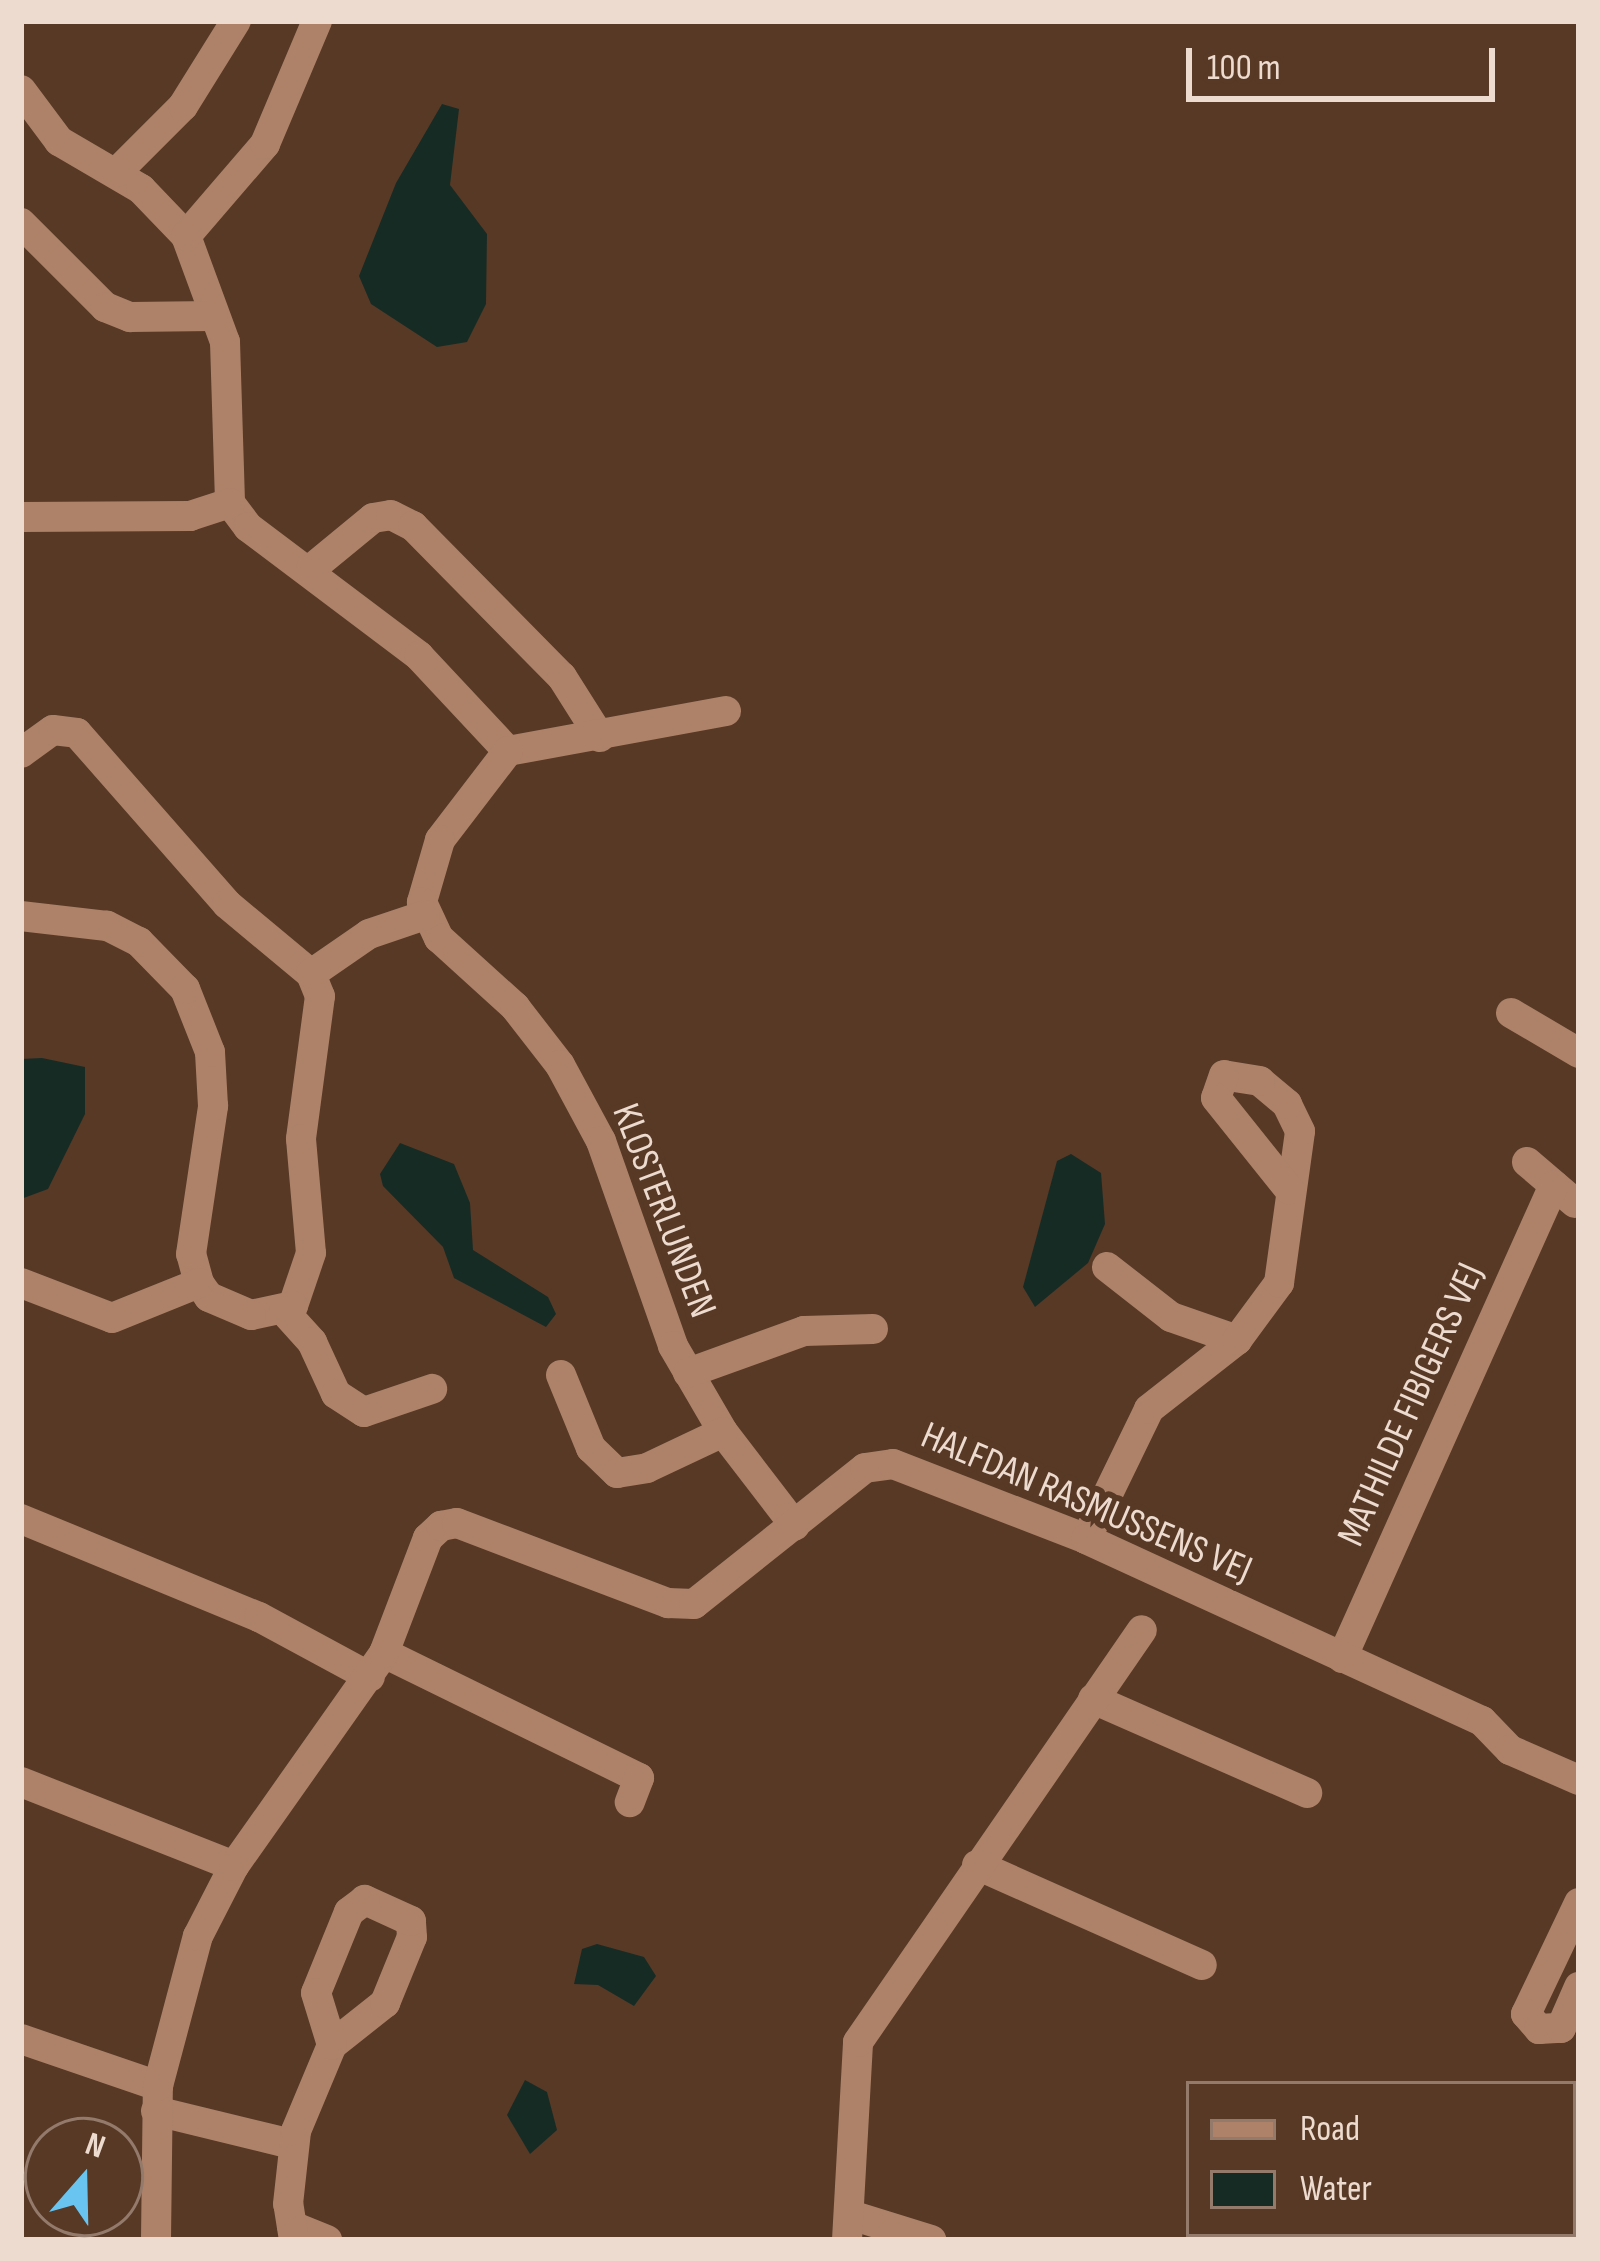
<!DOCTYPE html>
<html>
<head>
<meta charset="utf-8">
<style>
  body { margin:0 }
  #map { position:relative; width:1600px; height:2261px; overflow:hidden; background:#573926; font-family:"Sofia Sans Condensed",sans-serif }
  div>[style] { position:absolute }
  .water>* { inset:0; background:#172b25 }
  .minor>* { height:30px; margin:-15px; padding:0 15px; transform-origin:15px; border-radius:15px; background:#ad8269 }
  span { translate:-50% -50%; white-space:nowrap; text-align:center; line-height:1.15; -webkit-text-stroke:12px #573926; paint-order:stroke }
  .street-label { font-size:39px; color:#eedbcf }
  .frame { position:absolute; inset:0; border:24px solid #eedbcf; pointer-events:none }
  .legend { position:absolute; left:1186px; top:2081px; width:390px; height:156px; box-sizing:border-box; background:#573926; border:3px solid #937a6a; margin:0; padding:15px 21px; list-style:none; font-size:36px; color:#eedbcf }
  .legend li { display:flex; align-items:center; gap:24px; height:60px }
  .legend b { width:60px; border:3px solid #937a6a }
  .north { position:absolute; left:24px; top:2117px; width:120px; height:120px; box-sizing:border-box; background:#573926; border:3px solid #937a6a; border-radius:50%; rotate:20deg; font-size:33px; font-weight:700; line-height:48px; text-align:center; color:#eedbcf }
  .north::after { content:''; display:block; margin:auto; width:42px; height:54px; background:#69c4f0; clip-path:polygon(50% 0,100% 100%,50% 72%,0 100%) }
  .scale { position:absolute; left:1186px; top:48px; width:309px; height:54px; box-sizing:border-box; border:6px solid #eedbcf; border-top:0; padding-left:15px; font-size:36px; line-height:42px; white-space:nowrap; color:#eedbcf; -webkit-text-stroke:9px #573926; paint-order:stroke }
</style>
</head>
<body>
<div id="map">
  <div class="water">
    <i style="clip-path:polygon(442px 104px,459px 109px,450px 185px,487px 234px,486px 304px,467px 342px,437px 347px,371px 304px,359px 276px,396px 183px)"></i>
    <i style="clip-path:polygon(42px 1058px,85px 1067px,85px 1114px,48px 1189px,21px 1199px,21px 1059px)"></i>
    <i style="clip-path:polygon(400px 1143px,454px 1164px,470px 1203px,473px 1250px,548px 1297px,556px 1314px,546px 1327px,454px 1278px,443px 1247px,383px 1186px,380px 1174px)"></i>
    <i style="clip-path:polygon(1071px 1154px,1101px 1173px,1105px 1224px,1088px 1263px,1035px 1307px,1023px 1287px,1057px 1161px)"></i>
    <i style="clip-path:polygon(597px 1944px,644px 1957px,656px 1976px,634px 2006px,598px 1985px,574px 1984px,582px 1949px)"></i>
    <i style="clip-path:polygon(525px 2080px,547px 2092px,557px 2130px,530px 2154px,507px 2115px)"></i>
  </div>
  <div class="minor">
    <i style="left:21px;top:90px;width:64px;rotate:53.3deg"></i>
    <i style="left:59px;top:141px;width:95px;rotate:30.3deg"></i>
    <i style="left:141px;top:189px;width:65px;rotate:46.2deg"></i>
    <i style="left:186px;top:236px;width:113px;rotate:69.8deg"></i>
    <i style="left:225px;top:342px;width:161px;rotate:88.2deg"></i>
    <i style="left:230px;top:503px;width:30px;rotate:53deg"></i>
    <i style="left:248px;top:527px;width:214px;rotate:37deg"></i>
    <i style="left:419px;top:656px;width:130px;rotate:46.9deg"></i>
    <i style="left:117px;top:172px;width:93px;rotate:-45deg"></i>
    <i style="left:183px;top:106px;width:100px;rotate:-58.1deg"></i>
    <i style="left:21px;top:223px;width:119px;rotate:45deg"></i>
    <i style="left:105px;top:307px;width:27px;rotate:22deg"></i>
    <i style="left:130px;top:317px;width:83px;rotate:-0.7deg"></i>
    <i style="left:186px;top:236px;width:121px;rotate:-49.3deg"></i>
    <i style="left:265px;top:144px;width:134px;rotate:-67.1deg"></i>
    <i style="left:21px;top:517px;width:169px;rotate:-0.3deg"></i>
    <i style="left:190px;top:516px;width:42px;rotate:-18deg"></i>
    <i style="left:311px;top:569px;width:80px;rotate:-39.4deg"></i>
    <i style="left:373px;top:518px;width:18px;rotate:-9deg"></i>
    <i style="left:391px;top:515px;width:25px;rotate:27deg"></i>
    <i style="left:413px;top:526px;width:212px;rotate:45.4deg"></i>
    <i style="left:562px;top:677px;width:71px;rotate:57.7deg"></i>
    <i style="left:726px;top:711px;width:222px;rotate:169.6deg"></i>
    <i style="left:508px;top:751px;width:112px;rotate:127.4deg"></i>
    <i style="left:440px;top:840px;width:65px;rotate:106.2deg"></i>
    <i style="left:422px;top:902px;width:40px;rotate:65deg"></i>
    <i style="left:439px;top:938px;width:103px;rotate:42.2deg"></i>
    <i style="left:515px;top:1007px;width:73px;rotate:52.2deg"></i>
    <i style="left:560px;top:1065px;width:86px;rotate:61.7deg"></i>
    <i style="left:601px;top:1141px;width:217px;rotate:70.6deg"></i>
    <i style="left:673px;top:1346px;width:99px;rotate:59.8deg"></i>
    <i style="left:723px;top:1432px;width:118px;rotate:52.5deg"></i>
    <i style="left:21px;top:753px;width:39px;rotate:-36deg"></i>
    <i style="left:53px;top:730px;width:24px;rotate:7deg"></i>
    <i style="left:77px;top:733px;width:227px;rotate:48.7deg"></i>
    <i style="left:227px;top:904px;width:109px;rotate:39.8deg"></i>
    <i style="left:311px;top:974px;width:24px;rotate:68deg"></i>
    <i style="left:320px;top:996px;width:144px;rotate:97.6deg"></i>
    <i style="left:301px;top:1139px;width:114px;rotate:85deg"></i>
    <i style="left:311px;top:1253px;width:56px;rotate:108.8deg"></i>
    <i style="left:293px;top:1306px;width:43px;rotate:167.9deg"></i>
    <i style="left:251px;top:1315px;width:46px;rotate:-156.8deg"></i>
    <i style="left:209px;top:1297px;width:17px;rotate:-126deg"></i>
    <i style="left:199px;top:1283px;width:30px;rotate:-105deg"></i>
    <i style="left:191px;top:1254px;width:150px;rotate:-81.5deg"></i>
    <i style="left:213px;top:1106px;width:54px;rotate:-93.2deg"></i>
    <i style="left:210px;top:1052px;width:68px;rotate:-111.6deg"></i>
    <i style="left:185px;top:989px;width:66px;rotate:-134.4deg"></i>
    <i style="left:139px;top:942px;width:36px;rotate:-153deg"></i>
    <i style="left:107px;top:926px;width:87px;rotate:-173.4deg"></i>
    <i style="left:311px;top:974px;width:70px;rotate:-34.6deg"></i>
    <i style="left:369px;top:934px;width:59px;rotate:-18.7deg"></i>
    <i style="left:1511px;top:1013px;width:79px;rotate:30.5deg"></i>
    <i style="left:1527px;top:1162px;width:63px;rotate:40.5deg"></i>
    <i style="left:1107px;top:1267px;width:81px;rotate:38deg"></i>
    <i style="left:1171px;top:1317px;width:70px;rotate:19.2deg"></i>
    <i style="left:21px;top:1283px;width:97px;rotate:21deg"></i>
    <i style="left:112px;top:1318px;width:94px;rotate:-21.9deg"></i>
    <i style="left:284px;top:1311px;width:42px;rotate:47.9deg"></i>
    <i style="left:312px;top:1342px;width:57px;rotate:65.2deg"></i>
    <i style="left:336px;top:1394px;width:33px;rotate:33deg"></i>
    <i style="left:364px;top:1412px;width:72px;rotate:-18.7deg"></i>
    <i style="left:688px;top:1373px;width:123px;rotate:-19.9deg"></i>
    <i style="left:804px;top:1331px;width:69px;rotate:-1.7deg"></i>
    <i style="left:561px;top:1375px;width:79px;rotate:67.7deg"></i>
    <i style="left:591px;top:1448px;width:36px;rotate:44deg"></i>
    <i style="left:617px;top:1473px;width:30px;rotate:-9deg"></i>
    <i style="left:647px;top:1468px;width:84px;rotate:-25.3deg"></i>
    <i style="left:21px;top:1519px;width:257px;rotate:22.4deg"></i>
    <i style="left:259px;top:1617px;width:126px;rotate:28.4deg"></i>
    <i style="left:1086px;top:1539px;width:144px;rotate:-64.1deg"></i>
    <i style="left:1149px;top:1409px;width:112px;rotate:-38.1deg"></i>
    <i style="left:1237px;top:1340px;width:71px;rotate:-53.6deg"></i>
    <i style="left:1279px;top:1283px;width:153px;rotate:-82.1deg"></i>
    <i style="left:1300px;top:1131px;width:30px;rotate:-116deg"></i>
    <i style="left:1287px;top:1104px;width:35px;rotate:-140deg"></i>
    <i style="left:1260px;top:1081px;width:36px;rotate:-171deg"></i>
    <i style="left:1224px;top:1075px;width:24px;rotate:109deg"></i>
    <i style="left:1216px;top:1098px;width:117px;rotate:51.3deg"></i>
    <i style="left:384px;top:1653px;width:284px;rotate:26.1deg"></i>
    <i style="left:639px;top:1778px;width:26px;rotate:111deg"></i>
    <i style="left:1342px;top:1658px;width:518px;rotate:-65.86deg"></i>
    <i style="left:1093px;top:1699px;width:234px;rotate:23.7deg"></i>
    <i style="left:21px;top:1782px;width:229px;rotate:21.5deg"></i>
    <i style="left:977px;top:1865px;width:246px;rotate:24deg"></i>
    <i style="left:1579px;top:1903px;width:123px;rotate:115.5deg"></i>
    <i style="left:1526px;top:2014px;width:20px;rotate:49deg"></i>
    <i style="left:1539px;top:2029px;width:22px;rotate:-3deg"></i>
    <i style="left:1561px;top:2028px;width:45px;rotate:-66.3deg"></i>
    <i style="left:21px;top:2039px;width:145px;rotate:18.9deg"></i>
    <i style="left:156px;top:2111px;width:139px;rotate:13.7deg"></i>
    <i style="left:854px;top:2216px;width:81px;rotate:17.3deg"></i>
    <i style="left:292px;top:2226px;width:38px;rotate:22deg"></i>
    <i style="left:156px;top:2240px;width:154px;rotate:-89.3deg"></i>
    <i style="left:158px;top:2086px;width:155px;rotate:-75.1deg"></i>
    <i style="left:198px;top:1936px;width:79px;rotate:-62.8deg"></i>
    <i style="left:234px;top:1866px;width:261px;rotate:-54.8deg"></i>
    <i style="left:384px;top:1653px;width:123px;rotate:-69.1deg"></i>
    <i style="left:428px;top:1538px;width:18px;rotate:-43deg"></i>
    <i style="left:441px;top:1526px;width:16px;rotate:-11deg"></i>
    <i style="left:457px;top:1523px;width:226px;rotate:20.8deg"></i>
    <i style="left:668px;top:1603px;width:26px;rotate:2deg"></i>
    <i style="left:694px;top:1604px;width:218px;rotate:-38.5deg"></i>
    <i style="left:865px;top:1468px;width:28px;rotate:-8deg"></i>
    <i style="left:893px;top:1464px;width:207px;rotate:21.2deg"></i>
    <i style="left:1086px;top:1539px;width:436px;rotate:24.7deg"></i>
    <i style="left:1482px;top:1721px;width:40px;rotate:46deg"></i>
    <i style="left:1510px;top:1750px;width:75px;rotate:23.5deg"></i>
    <i style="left:294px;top:2240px;width:36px;rotate:-99deg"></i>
    <i style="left:288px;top:2204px;width:73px;rotate:-83.7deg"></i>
    <i style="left:296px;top:2131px;width:93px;rotate:-67.3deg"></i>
    <i style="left:332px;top:2045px;width:68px;rotate:-38.4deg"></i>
    <i style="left:385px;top:2003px;width:71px;rotate:-67.8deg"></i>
    <i style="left:412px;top:1937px;width:16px;rotate:-94deg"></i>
    <i style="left:411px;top:1921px;width:51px;rotate:-155.5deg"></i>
    <i style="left:365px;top:1900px;width:20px;rotate:143deg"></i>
    <i style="left:349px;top:1912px;width:87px;rotate:112.2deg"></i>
    <i style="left:316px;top:1993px;width:54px;rotate:72.9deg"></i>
    <i style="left:847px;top:2240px;width:198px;rotate:-86.8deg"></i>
    <i style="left:858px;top:2042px;width:500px;rotate:-55.42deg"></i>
    <i style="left:1403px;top:2240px;width:6px;rotate:-72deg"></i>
    <i style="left:1502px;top:2240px;width:6px;rotate:-72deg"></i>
  </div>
  <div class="street-label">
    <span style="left:663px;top:1211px;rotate:69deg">KLOSTERLUNDEN</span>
    <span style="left:1412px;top:1405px;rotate:-66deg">MATHILDE FIBIGERS VEJ</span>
    <span style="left:1086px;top:1504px;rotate:23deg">HALFDAN RASMUSSENS VEJ</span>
  </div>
  <div class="frame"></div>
  <ul class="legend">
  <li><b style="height:15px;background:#ad8269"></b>Road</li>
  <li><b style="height:33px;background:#172b25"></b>Water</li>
  </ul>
  <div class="north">N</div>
  <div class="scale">100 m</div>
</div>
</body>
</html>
